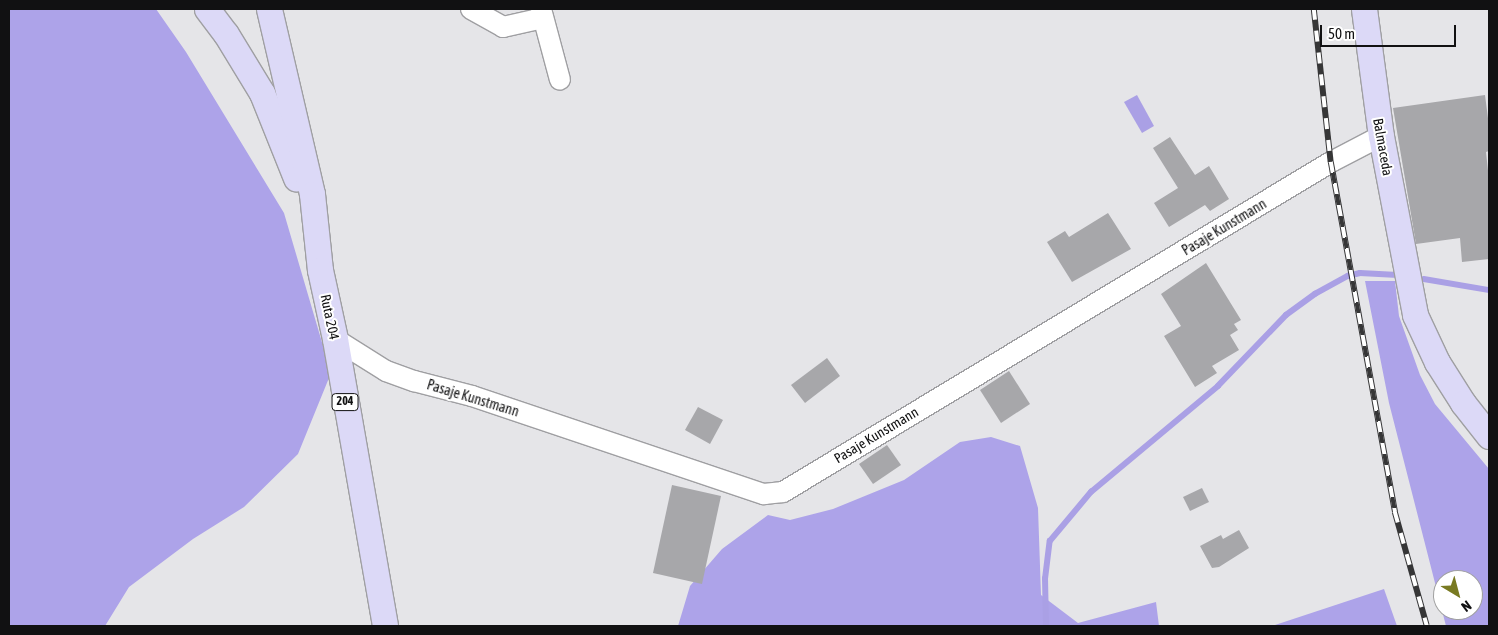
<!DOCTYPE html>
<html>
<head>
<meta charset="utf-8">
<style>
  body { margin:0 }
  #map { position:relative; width:1498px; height:635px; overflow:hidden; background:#e5e5e8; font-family:"Asap Condensed",sans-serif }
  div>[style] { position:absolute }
  .forest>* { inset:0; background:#ada3e9 }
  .water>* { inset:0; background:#aaa0e5 }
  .stream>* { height:5.5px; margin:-2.75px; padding:0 2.75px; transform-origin:2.75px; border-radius:2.75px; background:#aaa0e5 }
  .building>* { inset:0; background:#a7a7aa }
  .roads { filter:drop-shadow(1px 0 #9f9fa2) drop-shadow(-1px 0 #9f9fa2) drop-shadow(0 1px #9f9fa2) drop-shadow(0 -1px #9f9fa2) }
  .minor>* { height:20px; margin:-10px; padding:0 10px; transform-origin:10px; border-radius:10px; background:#fff }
  .major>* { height:25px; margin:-12.5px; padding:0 12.5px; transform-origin:12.5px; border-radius:12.5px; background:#dcd9f7 }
  .rail>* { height:5.5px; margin-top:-2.75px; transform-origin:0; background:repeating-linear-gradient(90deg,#fff 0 11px,#363637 0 22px); box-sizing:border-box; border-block:1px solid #363637 }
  span { translate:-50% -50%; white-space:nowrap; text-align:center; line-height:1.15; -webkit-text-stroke:4px #fff; paint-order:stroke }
  .shield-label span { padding:1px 4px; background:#fff; border:1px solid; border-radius:4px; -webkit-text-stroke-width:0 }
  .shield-label { font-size:12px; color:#111112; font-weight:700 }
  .street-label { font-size:14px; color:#111112 }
  .frame { position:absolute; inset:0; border:10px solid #111112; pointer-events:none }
  .north { position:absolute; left:1433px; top:570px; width:50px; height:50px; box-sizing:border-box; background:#fff; border:1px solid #a0a0a0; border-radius:50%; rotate:143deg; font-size:14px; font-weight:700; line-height:20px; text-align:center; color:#111112 }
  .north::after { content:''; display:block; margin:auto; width:18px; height:22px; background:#797a22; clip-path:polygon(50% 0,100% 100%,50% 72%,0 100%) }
  .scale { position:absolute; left:1320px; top:25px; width:136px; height:22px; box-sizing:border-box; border:2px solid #111112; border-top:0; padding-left:6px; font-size:15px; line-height:18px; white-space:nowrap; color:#111112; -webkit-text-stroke:4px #fff; paint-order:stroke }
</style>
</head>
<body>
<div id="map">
  <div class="forest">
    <i style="clip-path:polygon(9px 9px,156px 9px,186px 52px,284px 213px,331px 373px,298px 454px,244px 507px,193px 539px,129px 587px,105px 626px,9px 626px)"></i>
    <i style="clip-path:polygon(evenodd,1365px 281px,1395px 281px,1399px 316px,1420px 375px,1435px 404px,1489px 469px,1489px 626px,1446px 626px,1389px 403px,1365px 281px,1443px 580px,1473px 580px,1473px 610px,1443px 610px,1443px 580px)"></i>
    <i style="clip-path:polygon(991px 437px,1020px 446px,1038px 508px,1041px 595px,1078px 623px,1156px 602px,1159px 626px,678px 626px,690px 586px,722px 549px,768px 515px,790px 520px,833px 509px,904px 480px,960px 442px)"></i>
    <i style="clip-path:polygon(1384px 589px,1397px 626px,1272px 626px)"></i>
  </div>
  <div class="water">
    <i style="clip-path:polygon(1137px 95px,1154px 126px,1142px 133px,1124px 102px)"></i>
  </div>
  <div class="stream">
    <i style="left:1424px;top:279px;width:66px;rotate:9.6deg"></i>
    <i style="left:1046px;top:626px;width:47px;rotate:-91.2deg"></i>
    <i style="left:1045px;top:579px;width:38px;rotate:-83deg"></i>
    <i style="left:1050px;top:541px;width:64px;rotate:-50.1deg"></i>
    <i style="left:1091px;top:492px;width:165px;rotate:-39.8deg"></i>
    <i style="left:1218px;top:386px;width:98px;rotate:-46.2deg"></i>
    <i style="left:1286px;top:315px;width:36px;rotate:-36deg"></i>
    <i style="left:1315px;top:294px;width:38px;rotate:-29deg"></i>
    <i style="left:1348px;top:276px;width:12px;rotate:-14deg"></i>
    <i style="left:1360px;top:273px;width:33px;rotate:3deg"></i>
  </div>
  <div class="building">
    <i style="clip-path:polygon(1485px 95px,1489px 126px,1489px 151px,1486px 152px,1489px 180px,1489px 259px,1462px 262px,1460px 238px,1416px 244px,1393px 108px)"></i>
    <i style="clip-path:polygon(1170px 137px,1195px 175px,1209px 166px,1229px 199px,1210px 211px,1205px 205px,1169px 227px,1154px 203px,1178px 188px,1153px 148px)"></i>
    <i style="clip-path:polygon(1108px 213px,1131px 249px,1072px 282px,1047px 242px,1065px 231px,1069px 237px)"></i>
    <i style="clip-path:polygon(1206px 263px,1241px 320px,1234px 324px,1238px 330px,1230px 335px,1239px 350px,1212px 366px,1217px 373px,1195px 387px,1164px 336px,1181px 326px,1161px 294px)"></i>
    <i style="clip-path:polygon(827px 358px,840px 376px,805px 403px,791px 385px)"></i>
    <i style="clip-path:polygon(1009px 371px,1030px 404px,1001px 423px,980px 390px)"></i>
    <i style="clip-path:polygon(698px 407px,723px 420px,710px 444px,685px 430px)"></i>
    <i style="clip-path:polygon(887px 445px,901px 465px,873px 484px,859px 464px)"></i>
    <i style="clip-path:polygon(672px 485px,721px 496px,702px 584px,653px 573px)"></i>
    <i style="clip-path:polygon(1202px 488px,1209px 502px,1190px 511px,1183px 497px)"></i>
    <i style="clip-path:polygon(1239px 530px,1249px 548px,1219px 567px,1212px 568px,1200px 546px,1221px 535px,1223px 539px)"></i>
  </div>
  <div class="roads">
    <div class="minor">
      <i style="left:471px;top:9px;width:37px;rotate:29deg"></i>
      <i style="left:503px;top:27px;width:41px;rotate:-12.7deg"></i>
      <i style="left:541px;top:9px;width:73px;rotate:75deg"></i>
      <i style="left:335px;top:339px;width:60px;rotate:32.1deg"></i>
      <i style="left:386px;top:371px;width:30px;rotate:20deg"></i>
      <i style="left:414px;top:381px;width:60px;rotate:14.5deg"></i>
      <i style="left:472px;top:396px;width:308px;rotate:18.6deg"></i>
      <i style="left:764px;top:494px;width:19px;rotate:-6deg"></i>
      <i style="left:783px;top:492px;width:640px;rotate:-31.06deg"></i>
      <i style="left:1331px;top:162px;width:56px;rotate:-27.5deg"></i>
    </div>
    <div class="major">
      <i style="left:207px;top:9px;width:31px;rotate:53deg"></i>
      <i style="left:226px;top:34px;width:69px;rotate:58.6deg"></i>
      <i style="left:262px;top:93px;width:92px;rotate:68.2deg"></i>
      <i style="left:269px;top:9px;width:190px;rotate:76.9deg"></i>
      <i style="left:312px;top:194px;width:76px;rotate:84deg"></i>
      <i style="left:320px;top:270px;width:71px;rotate:77.7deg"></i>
      <i style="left:335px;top:339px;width:291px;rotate:80.1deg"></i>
      <i style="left:1364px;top:9px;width:128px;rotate:82.4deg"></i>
      <i style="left:1381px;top:136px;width:182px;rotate:79.2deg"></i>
      <i style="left:1415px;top:315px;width:52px;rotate:64.9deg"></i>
      <i style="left:1437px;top:362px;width:49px;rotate:57.6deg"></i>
      <i style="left:1463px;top:403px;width:42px;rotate:51.8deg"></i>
    </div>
  </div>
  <div class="rail">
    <i style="left:1314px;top:9px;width:154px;rotate:83.7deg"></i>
    <i style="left:1331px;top:162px;width:356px;rotate:79.6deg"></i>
    <i style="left:1395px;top:512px;width:118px;rotate:74.3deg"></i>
  </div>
  <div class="shield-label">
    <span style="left:345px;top:402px">204</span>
  </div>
  <div class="street-label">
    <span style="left:1383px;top:147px;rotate:80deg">Balmaceda</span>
    <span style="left:1224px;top:227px;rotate:-31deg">Pasaje Kunstmann</span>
    <span style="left:330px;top:317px;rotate:78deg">Ruta 204</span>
    <span style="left:473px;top:398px;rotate:17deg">Pasaje Kunstmann</span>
    <span style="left:876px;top:435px;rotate:-31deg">Pasaje Kunstmann</span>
  </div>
  <div class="frame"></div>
  <div class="north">N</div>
  <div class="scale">50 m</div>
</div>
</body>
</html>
